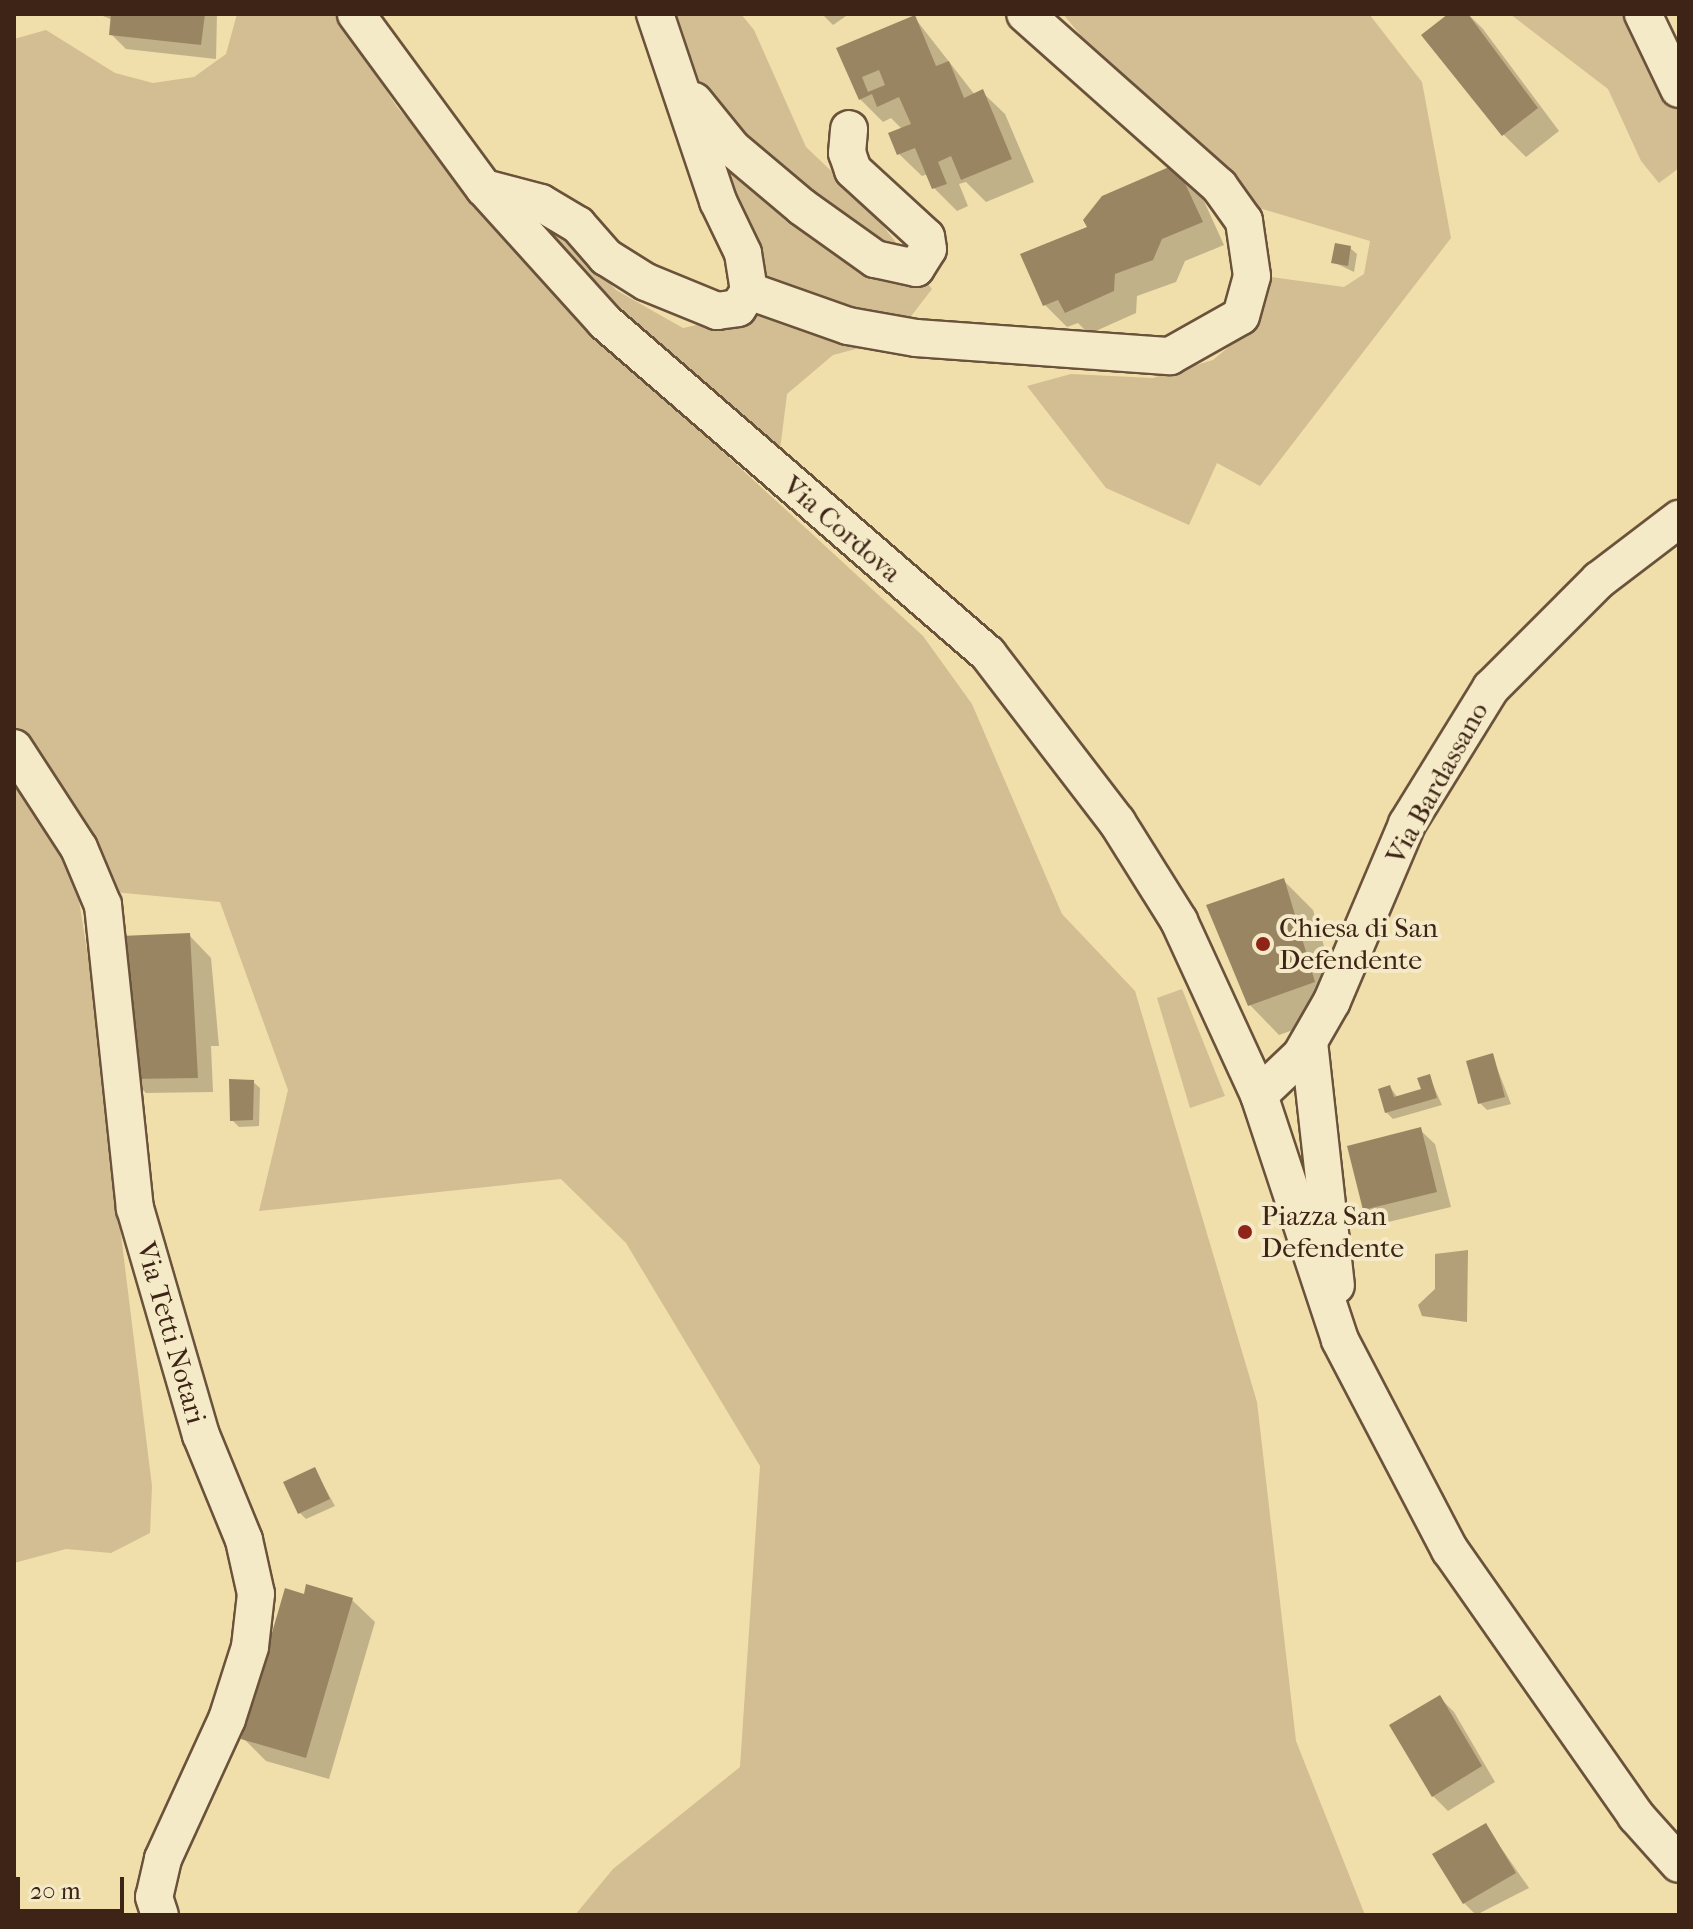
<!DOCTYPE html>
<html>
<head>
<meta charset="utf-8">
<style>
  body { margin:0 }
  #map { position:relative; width:1693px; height:1929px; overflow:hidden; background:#f0deab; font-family:"IM FELL French Canon",serif }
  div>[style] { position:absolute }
  .green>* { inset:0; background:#d2be92 }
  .water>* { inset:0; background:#b39f78 }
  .shadow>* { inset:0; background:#0003 }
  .building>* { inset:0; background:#9a8563 }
  .roads { filter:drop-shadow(2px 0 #6a523b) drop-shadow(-2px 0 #6a523b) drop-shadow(0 2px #6a523b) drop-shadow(0 -2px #6a523b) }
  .minor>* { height:36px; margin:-18px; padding:0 18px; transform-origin:18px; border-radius:18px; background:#f5eac8 }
  .dots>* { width:22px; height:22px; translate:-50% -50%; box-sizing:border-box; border:4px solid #f5eac8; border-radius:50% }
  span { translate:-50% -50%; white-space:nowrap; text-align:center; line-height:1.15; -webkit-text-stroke:8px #f5eac8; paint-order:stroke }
  .street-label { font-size:28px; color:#3d2416 }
  .poi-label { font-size:28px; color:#3d2416 }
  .left { translate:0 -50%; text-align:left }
  .frame { position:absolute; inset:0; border:16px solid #3d2416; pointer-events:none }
  .scale { position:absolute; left:16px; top:1877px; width:108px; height:36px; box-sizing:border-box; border:4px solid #3d2416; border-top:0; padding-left:10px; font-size:24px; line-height:28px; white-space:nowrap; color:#3d2416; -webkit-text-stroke:6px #f5eac8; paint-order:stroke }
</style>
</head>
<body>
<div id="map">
  <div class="green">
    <i style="clip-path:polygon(237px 14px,336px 14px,397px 107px,598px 337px,923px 636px,972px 704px,1062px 914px,1135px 991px,1257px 1402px,1296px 1741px,1365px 1915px,575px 1915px,613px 1869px,740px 1767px,760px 1466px,626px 1243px,561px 1179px,259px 1211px,288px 1090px,220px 902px,103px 891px,14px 730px,14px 39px,46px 30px,115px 73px,153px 83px,194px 77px,226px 54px)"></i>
    <i style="clip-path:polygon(663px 14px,741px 14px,754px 30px,806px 147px,867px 205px,932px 289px,905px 324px,867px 346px,833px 355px,787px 394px,780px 450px,612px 316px,529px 219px,553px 223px,616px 290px,683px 328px,720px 320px,749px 303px)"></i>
    <i style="clip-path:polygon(1063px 14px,1369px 14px,1422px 82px,1451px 238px,1260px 486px,1217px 463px,1189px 525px,1106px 488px,1027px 386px,1071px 374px,1153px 378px,1213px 360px,1244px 334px,1271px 277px,1344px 287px,1364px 274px,1370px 241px,1259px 208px,1204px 147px,1102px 61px)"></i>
    <i style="clip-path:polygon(1510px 14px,1630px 14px,1679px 113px,1679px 168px,1659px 183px,1641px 161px,1608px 89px)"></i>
    <i style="clip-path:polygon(14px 762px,77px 888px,112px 1107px,111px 1154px,152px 1486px,150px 1533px,111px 1553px,66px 1549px,14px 1563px)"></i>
    <i style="clip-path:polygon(1182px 989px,1225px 1096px,1190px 1108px,1157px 998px)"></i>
  </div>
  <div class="water">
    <i style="clip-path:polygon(1468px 1250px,1467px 1322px,1422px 1316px,1418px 1305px,1435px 1289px,1435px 1254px)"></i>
  </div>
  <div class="shadow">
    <i style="clip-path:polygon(98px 14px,217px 14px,216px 59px,126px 49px,111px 34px,113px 20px)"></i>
    <i style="clip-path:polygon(822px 14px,849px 14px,833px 25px)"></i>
    <i style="clip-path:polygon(1452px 14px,1468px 14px,1483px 29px,1559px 131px,1526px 157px,1504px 135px)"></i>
    <i style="clip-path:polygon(914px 17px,975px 95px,982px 92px,1005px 114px,1034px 182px,986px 202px,966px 182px,959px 184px,968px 206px,957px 211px,934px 188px,928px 174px,922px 176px,899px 154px,902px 129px,891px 118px,883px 122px,860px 99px,839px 49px)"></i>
    <i style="clip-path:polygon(1176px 166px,1198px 188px,1224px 245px,1185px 261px,1176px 282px,1137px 296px,1136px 313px,1089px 334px,1078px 323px,1067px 327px,1045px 305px,1090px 228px)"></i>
    <i style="clip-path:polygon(1350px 248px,1357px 254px,1354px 272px,1333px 262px)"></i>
    <i style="clip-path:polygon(1283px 880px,1313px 910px,1344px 1012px,1279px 1035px,1250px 1005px)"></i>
    <i style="clip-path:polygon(189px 935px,211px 958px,219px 1046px,211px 1046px,213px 1092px,146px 1093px,131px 1078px)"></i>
    <i style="clip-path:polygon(1492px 1055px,1511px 1104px,1487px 1110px,1480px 1103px)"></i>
    <i style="clip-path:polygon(1429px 1076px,1442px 1105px,1393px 1119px,1386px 1112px,1390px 1087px,1398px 1098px,1424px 1091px)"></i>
    <i style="clip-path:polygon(253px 1082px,260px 1088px,259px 1126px,239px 1127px,232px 1120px)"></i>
    <i style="clip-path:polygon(1420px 1130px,1435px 1144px,1451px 1207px,1380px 1224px,1365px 1209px)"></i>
    <i style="clip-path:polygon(315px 1470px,335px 1506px,306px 1519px,299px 1512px)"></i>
    <i style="clip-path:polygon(305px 1596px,352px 1600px,375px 1622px,329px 1779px,266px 1761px,243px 1738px)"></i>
    <i style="clip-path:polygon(1439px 1697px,1454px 1712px,1495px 1782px,1448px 1811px,1433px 1796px)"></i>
    <i style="clip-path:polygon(1485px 1825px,1529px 1888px,1476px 1915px,1464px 1903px)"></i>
  </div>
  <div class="building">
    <i style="clip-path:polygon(111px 14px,205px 14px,201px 45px,109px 35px)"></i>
    <i style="clip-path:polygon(1448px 14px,1468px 14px,1538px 108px,1502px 136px,1421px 35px)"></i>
    <i style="clip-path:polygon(evenodd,915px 15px,936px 66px,949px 61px,964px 98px,983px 89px,1012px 159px,961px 180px,951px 156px,938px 162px,947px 184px,932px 189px,915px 148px,897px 155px,888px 133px,911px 124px,899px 97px,877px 107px,872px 94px,859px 100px,836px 48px,915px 15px,879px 70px,885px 85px,868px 92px,862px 77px,879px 70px)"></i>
    <i style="clip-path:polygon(1176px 164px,1203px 222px,1162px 239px,1153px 260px,1115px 274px,1114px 291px,1065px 313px,1058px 300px,1043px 306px,1020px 254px,1087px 227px,1083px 220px,1102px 196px)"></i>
    <i style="clip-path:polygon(1335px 243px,1351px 246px,1348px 266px,1331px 263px)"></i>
    <i style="clip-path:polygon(1284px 878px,1315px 982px,1248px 1006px,1206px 905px)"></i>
    <i style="clip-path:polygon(190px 933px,198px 1078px,129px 1079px,121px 936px)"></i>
    <i style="clip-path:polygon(1493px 1053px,1505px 1097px,1478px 1104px,1466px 1061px)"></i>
    <i style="clip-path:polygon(1430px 1074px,1437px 1098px,1385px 1113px,1378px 1089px,1390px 1085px,1394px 1097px,1421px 1089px,1417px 1078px)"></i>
    <i style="clip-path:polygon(229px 1079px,254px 1080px,253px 1120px,230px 1121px)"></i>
    <i style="clip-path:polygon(1421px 1127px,1437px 1192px,1363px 1210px,1347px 1146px)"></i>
    <i style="clip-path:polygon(315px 1467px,330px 1499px,298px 1514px,283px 1482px)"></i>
    <i style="clip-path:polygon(306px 1584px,353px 1598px,306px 1758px,241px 1739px,285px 1588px,304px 1594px)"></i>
    <i style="clip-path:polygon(1440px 1695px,1482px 1766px,1432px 1797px,1389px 1725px)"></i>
    <i style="clip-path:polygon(1486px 1823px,1516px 1873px,1463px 1904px,1432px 1854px)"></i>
  </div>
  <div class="roads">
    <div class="minor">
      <i style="left:356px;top:14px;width:216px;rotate:53.7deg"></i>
      <i style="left:484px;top:188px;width:181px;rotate:47.9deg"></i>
      <i style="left:605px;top:322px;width:507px;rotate:40.92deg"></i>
      <i style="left:988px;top:654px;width:212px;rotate:52.5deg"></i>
      <i style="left:1117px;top:822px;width:117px;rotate:57.9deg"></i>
      <i style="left:1179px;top:921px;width:192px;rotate:65.3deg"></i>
      <i style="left:1259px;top:1095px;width:258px;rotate:71.7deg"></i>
      <i style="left:1340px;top:1340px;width:237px;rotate:62.4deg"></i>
      <i style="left:1450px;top:1550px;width:325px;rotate:55deg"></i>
      <i style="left:1636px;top:1816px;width:64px;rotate:48.1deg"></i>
      <i style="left:1643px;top:14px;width:83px;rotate:64.4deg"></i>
      <i style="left:694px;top:101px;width:60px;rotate:51deg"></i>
      <i style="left:732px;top:148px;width:92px;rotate:40.1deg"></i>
      <i style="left:802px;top:207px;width:90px;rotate:35.5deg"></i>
      <i style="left:875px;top:259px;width:42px;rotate:12.4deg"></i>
      <i style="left:916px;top:268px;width:22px;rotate:-58deg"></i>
      <i style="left:928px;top:249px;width:12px;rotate:-99deg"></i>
      <i style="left:926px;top:237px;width:99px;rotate:-137.5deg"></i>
      <i style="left:853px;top:170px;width:18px;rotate:-109deg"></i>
      <i style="left:847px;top:153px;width:24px;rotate:-85deg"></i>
      <i style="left:484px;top:188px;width:59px;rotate:14.7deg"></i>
      <i style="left:541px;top:203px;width:43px;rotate:30.7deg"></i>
      <i style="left:578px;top:225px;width:43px;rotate:48.8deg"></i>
      <i style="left:606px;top:257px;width:47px;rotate:32deg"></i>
      <i style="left:646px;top:282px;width:77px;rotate:22.2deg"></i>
      <i style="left:717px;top:311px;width:21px;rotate:-8deg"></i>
      <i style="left:738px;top:308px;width:20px;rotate:-57deg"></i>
      <i style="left:749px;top:291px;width:38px;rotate:-99deg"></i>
      <i style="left:743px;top:253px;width:58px;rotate:-115.7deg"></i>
      <i style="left:718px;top:201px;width:197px;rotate:-108.6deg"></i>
      <i style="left:749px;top:291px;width:105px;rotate:19.5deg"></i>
      <i style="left:848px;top:326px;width:69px;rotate:10deg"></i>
      <i style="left:916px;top:338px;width:255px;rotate:4.1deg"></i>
      <i style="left:1170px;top:356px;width:81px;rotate:-29.4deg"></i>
      <i style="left:1241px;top:316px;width:41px;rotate:-74.6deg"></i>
      <i style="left:1252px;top:276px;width:56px;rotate:-98.3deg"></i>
      <i style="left:1244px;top:221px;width:43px;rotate:-125.5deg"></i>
      <i style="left:1219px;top:186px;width:259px;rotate:-138.4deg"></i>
      <i style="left:14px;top:748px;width:119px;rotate:57deg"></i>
      <i style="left:79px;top:848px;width:62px;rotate:67.2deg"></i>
      <i style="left:103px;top:905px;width:305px;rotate:84deg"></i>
      <i style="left:135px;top:1208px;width:236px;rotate:73.8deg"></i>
      <i style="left:201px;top:1435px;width:113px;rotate:67.7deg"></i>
      <i style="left:244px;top:1540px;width:55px;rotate:77.5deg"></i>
      <i style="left:256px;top:1594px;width:53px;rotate:96.5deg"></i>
      <i style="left:250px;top:1647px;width:76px;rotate:107.7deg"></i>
      <i style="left:227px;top:1719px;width:154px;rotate:114.6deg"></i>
      <i style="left:163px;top:1859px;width:39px;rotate:103deg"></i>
      <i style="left:154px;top:1897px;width:19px;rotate:72deg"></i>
      <i style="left:1309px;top:1042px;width:245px;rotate:83.7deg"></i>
      <i style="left:1259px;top:1095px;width:58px;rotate:-43.6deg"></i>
      <i style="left:1301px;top:1055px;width:62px;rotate:-60.1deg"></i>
      <i style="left:1332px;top:1001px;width:192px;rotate:-67deg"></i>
      <i style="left:1407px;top:824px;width:160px;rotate:-58.3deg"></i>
      <i style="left:1491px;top:688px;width:153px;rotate:-45deg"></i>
      <i style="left:1599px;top:580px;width:101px;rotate:-37.3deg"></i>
    </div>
  </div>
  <div class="dots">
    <i style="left:1263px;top:944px;background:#8f2418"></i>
    <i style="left:1245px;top:1232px;background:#8f2418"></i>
  </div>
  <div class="street-label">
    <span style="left:842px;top:529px;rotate:41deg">Via Cordova</span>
    <span style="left:1437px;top:783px;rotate:-61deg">Via Bardassano</span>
    <span style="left:171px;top:1333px;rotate:74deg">Via Tetti Notari</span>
  </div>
  <div class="poi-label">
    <span class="left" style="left:1279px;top:944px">Chiesa di San<br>Defendente</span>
    <span class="left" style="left:1261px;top:1232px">Piazza San<br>Defendente</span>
  </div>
  <div class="frame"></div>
  <div class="scale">20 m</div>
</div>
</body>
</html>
